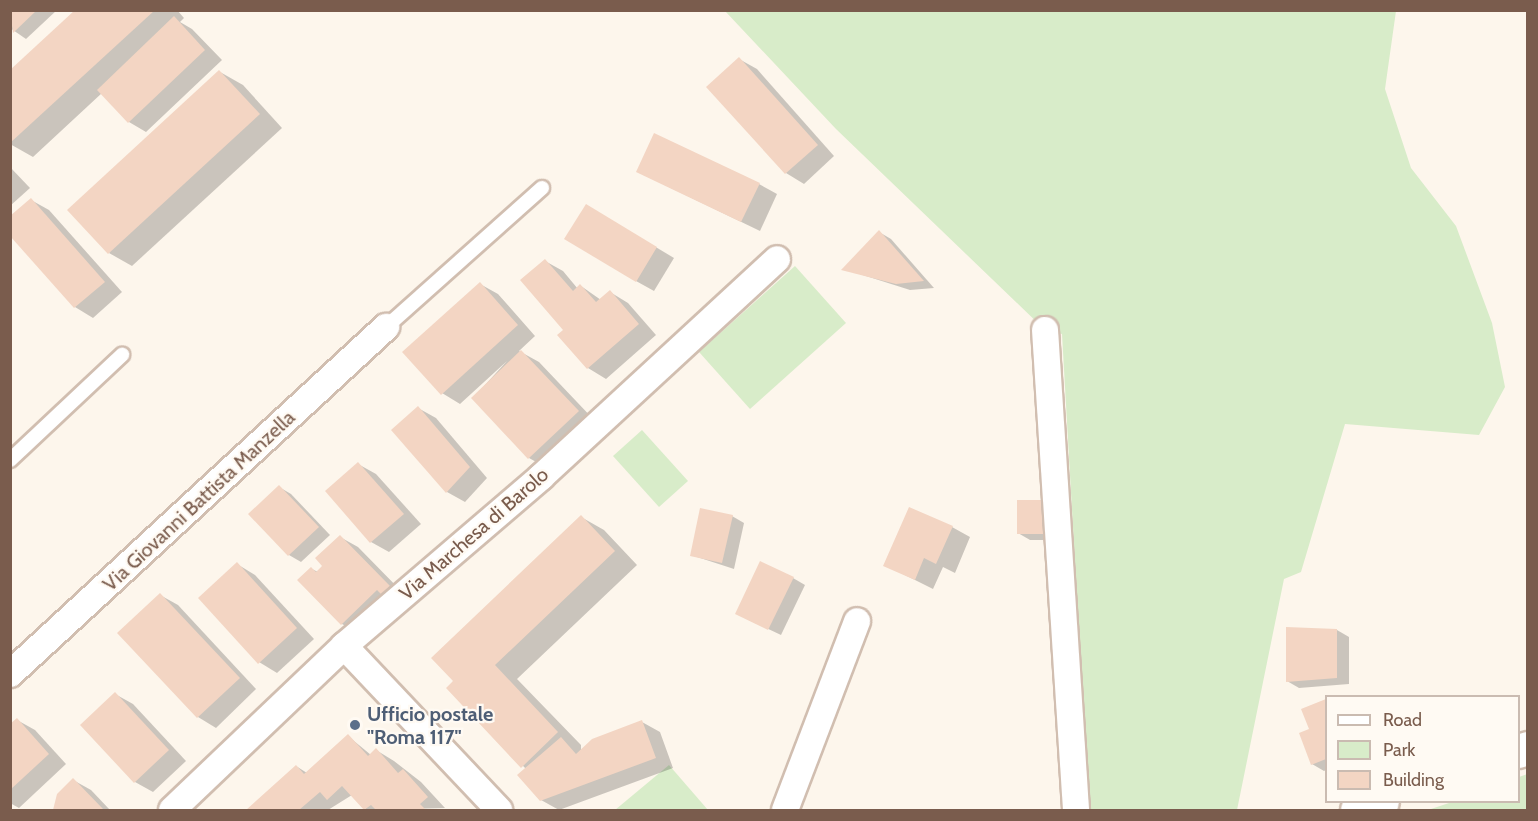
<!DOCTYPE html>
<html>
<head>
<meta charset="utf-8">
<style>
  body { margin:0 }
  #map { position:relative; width:1538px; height:821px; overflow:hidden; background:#fdf6ec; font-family:Cabin,sans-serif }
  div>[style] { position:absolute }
  .green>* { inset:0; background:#d8ecc9 }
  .shadow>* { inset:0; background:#0003 }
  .building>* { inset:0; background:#f3d5c3 }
  .roads { filter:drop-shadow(2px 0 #d1beb0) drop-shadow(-2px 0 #d1beb0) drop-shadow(0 2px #d1beb0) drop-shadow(0 -2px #d1beb0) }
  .service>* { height:14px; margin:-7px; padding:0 7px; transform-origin:7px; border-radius:7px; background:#fff }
  .minor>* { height:26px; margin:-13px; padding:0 13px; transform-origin:13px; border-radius:13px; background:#fff }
  .tertiary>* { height:33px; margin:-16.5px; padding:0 16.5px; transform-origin:16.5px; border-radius:16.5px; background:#fff }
  .dots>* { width:16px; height:16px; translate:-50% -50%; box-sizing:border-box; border:3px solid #fffaf3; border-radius:50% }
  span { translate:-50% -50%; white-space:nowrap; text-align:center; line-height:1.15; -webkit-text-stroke:4.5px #fffaf3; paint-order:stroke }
  .street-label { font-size:20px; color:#7a5c4d }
  .service-label { font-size:20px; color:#4e5e75; font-weight:700 }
  .left { translate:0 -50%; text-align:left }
  .frame { position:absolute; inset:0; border:12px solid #7a5c4d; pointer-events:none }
  .legend { position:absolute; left:1325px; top:695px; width:195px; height:108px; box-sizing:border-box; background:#fffaf3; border:2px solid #cabbb1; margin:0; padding:8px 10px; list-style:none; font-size:18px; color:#7a5c4d }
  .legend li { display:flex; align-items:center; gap:12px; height:30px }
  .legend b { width:30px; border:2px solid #cabbb1 }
</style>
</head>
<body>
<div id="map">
  <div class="green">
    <i style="clip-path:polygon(725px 11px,1396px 11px,1385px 89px,1411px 168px,1456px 226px,1492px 323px,1505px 387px,1479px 435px,1345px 424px,1301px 572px,1284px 579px,1237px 810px,1089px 810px,1062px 334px,1045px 330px,836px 129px)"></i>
    <i style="clip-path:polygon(795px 266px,846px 323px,750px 409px,699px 352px)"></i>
    <i style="clip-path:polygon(642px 430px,688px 481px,659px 507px,613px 456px)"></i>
    <i style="clip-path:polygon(669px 765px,708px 810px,615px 810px)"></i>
    <i style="clip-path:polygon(1527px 774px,1527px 810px,1428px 810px,1452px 802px,1518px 802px,1519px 777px)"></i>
  </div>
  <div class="shadow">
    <i style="clip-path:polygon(10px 10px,57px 10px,26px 39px,10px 28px)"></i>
    <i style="clip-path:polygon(78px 10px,177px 10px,184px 18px,180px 22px,192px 29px,222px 60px,146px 132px,129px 122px,102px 93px,33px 157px,10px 144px,10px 72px)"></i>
    <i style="clip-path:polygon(739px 59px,757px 69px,834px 156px,804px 184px,786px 173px,708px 87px)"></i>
    <i style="clip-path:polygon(220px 72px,243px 85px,282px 128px,132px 266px,109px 253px)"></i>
    <i style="clip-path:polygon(10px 167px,30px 188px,10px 206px)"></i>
    <i style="clip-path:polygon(638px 172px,759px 184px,777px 194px,760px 231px)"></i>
    <i style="clip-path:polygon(31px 200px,49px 210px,122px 292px,93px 318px,75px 307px,10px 234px)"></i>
    <i style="clip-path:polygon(604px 216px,674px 258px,654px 291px,636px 281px)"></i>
    <i style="clip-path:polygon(879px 232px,891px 239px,934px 288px,910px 290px,844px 269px)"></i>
    <i style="clip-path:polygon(545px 261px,563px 271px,578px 289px,581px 286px,601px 300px,610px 292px,628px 303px,656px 335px,606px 379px,588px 368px,559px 335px,565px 330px)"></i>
    <i style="clip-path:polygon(480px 284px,498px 294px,535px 336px,519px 351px,539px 362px,596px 422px,547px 468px,529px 458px,473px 398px,507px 361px,460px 404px,442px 393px)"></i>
    <i style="clip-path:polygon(418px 408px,436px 418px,487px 478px,465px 502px,447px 492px,393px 430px)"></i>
    <i style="clip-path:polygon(358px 464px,376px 474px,421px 524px,389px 552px,371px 542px,327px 491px)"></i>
    <i style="clip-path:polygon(279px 487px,291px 494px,330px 535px,301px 562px,289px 555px,250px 514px)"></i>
    <i style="clip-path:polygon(1043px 501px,1055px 508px,1055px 540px,1030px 540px,1018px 533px)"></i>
    <i style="clip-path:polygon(732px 516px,744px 523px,734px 569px,691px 555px)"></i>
    <i style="clip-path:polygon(581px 517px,604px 530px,637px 565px,517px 679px,581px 745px,581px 751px,642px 722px,660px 732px,673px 768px,559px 810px,541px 800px,526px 769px,448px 688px)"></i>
    <i style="clip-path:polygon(952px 527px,970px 537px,955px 573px,943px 567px,933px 589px,885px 565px)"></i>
    <i style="clip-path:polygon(340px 537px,358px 547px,407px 597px,360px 634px,342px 624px,312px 569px,318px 572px,325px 566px)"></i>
    <i style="clip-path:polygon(237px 564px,255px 575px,314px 639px,277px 673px,259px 662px)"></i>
    <i style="clip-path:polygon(793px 578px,805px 585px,781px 635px,749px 620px)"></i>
    <i style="clip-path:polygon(160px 595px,178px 605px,256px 689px,216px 728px,198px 717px,119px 633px)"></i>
    <i style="clip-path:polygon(1337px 630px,1349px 637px,1349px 684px,1299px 688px,1287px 681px)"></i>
    <i style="clip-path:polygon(115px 694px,133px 704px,186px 761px,153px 792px,135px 782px,82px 725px)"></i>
    <i style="clip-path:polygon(1326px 700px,1326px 770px,1324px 771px,1312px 764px,1311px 730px,1303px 709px)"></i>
    <i style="clip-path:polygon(17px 720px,35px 730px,66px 764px,19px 808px,10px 803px,10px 726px)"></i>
    <i style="clip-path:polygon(348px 736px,371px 755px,376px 750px,394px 761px,421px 782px,445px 808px,367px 810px,352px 795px,328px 810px,248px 810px,296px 766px,307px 773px)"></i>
    <i style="clip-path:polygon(73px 780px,91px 790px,110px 810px,55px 810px,58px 794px)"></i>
  </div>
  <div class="building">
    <i style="clip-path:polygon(10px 10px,37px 10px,13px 33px)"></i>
    <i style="clip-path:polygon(75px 10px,155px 10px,10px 143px,10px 70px)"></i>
    <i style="clip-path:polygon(174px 16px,205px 50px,128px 123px,97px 90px)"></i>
    <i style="clip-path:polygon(739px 57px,818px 145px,785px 174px,706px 87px)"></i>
    <i style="clip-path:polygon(219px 70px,260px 114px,108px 254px,67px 210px)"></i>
    <i style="clip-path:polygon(654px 133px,760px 183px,741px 222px,636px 172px)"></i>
    <i style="clip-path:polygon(31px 198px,105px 282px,74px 308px,10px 236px,10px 216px)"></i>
    <i style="clip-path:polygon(586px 204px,657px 247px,636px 282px,564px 239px)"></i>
    <i style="clip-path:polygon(879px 230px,924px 281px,896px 284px,841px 270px)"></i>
    <i style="clip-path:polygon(545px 259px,573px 291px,580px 284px,596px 302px,610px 290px,639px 324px,587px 369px,557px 335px,563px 330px,520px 280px)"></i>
    <i style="clip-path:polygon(480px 282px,518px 325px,441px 395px,402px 352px)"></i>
    <i style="clip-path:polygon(521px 350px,579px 411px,528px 459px,471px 398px)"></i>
    <i style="clip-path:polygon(418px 406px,470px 467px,446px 493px,391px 430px)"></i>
    <i style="clip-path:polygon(358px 462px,404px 514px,370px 543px,325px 491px)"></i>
    <i style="clip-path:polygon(279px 485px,319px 527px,288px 556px,248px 514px)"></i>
    <i style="clip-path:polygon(1017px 500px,1043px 500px,1043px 534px,1017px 534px)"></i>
    <i style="clip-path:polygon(909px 507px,953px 526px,936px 564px,924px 558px,915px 580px,883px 566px)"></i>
    <i style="clip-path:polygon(700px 508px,733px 515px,722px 563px,690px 556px)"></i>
    <i style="clip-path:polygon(581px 515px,615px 551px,495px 665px,558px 732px,521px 768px,446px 688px,453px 681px,431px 658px)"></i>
    <i style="clip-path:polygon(340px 535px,390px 586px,382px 595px,377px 590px,341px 625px,297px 580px,311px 567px,316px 572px,322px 566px,315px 558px)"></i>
    <i style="clip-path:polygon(760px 561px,794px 577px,768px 630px,735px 614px)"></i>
    <i style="clip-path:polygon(237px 562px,297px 628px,258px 664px,198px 598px)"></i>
    <i style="clip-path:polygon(160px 593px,240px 678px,197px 718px,117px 633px)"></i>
    <i style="clip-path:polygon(1286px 627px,1337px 629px,1337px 678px,1286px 682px)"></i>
    <i style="clip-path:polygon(115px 692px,169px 750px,134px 783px,80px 725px)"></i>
    <i style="clip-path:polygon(1326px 699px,1326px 759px,1311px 765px,1299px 733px,1309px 729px,1301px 709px)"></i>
    <i style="clip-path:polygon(17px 718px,49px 754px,10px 790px,10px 724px)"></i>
    <i style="clip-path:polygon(642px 720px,656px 758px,540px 801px,517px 775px,561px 737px,576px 754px,592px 739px)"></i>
    <i style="clip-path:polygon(348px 734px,368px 756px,376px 748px,398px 773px,403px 769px,428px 797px,420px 804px,426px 810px,376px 810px,371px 805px,364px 810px,342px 786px,327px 800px,320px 792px,299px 810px,246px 810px,296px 765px,304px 774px)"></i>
    <i style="clip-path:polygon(73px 778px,104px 810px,53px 810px,57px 794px)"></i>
  </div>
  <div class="roads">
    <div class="service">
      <i style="left:386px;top:327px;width:209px;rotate:-41.7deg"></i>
      <i style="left:10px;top:460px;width:154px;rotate:-43.2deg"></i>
    </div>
    <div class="minor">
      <i style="left:1045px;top:330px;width:481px;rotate:86.3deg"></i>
      <i style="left:344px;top:646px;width:226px;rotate:46.6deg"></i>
      <i style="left:10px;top:674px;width:512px;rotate:-42.7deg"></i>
      <i style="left:172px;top:810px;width:238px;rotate:-43.6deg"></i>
      <i style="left:344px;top:646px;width:260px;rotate:-40.6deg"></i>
      <i style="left:541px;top:477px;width:321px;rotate:-42.7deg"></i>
      <i style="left:785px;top:810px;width:202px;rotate:-69.1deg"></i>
    </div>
    <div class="tertiary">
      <i style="left:1518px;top:751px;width:10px;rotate:-17deg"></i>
      <i style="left:1357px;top:810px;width:26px;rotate:-18deg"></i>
    </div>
  </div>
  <div class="dots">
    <i style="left:355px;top:725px;background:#5c6f8a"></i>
  </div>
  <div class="street-label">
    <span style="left:199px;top:501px;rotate:-43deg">Via Giovanni Battista Manzella</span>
    <span style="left:474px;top:534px;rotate:-41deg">Via Marchesa di Barolo</span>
  </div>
  <div class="service-label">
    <span class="left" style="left:367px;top:726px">Ufficio postale<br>"Roma 117"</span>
  </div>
  <div class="frame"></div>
  <ul class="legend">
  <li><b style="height:8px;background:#fff"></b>Road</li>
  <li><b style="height:16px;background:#d8ecc9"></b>Park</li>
  <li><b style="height:16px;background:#f3d5c3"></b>Building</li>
  </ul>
</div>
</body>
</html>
